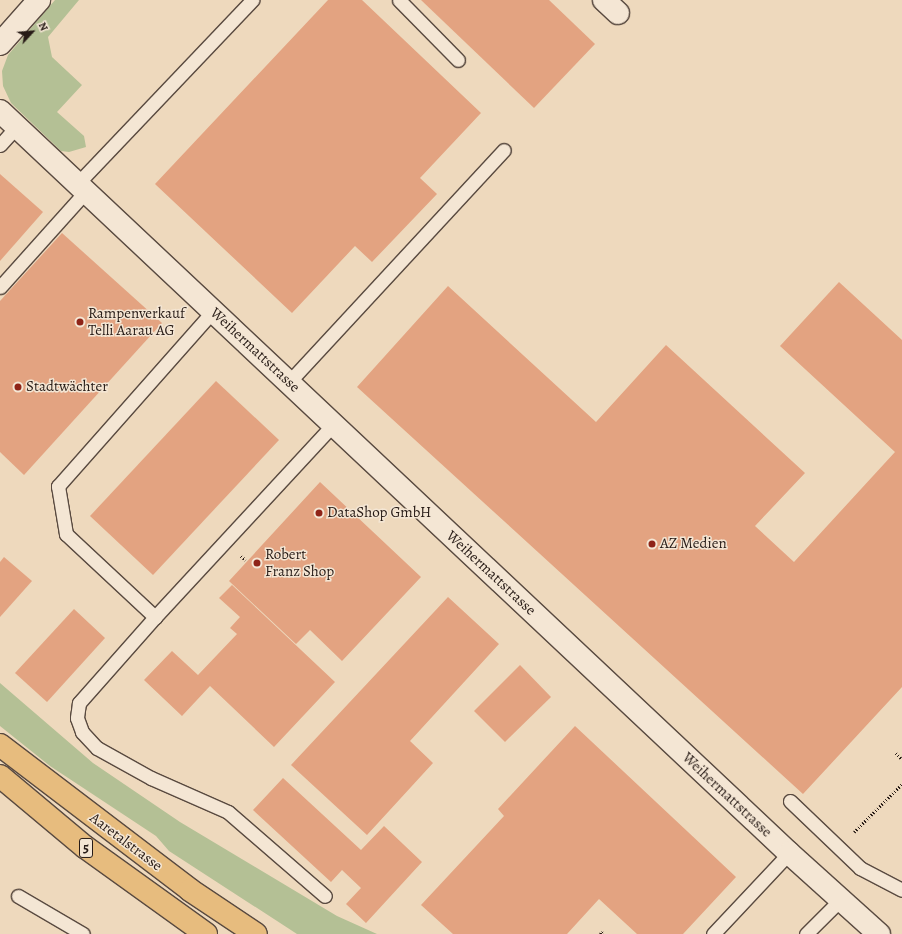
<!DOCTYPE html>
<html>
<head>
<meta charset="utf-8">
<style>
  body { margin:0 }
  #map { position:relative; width:902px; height:934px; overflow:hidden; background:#eed9bd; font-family:Alegreya,serif }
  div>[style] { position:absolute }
  .green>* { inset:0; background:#b4c095 }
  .building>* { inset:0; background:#e3a381 }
  .path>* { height:2.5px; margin-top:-1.25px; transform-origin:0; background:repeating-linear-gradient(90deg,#271b16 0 1px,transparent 0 3px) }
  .roads { filter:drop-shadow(1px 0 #594a40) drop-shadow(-1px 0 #594a40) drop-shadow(0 1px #594a40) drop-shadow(0 -1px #594a40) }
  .service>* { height:13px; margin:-6.5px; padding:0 6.5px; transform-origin:6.5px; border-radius:6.5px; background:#f4e6d4 }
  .minor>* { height:22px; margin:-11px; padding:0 11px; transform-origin:11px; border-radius:11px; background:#f4e6d4 }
  .primary>* { height:22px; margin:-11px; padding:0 11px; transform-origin:11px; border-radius:11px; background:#e7bc7e }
  .dots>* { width:11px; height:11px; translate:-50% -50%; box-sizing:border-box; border:2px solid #f4e6d4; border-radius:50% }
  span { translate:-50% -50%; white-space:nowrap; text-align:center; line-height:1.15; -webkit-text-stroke:3px #f4e6d4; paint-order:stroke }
  .shield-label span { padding:1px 3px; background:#f4e6d4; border:1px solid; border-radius:3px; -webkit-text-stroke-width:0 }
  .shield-label { font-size:14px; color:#271b16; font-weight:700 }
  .poi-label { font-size:15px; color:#271b16 }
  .left { translate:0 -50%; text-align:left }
  .street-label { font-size:15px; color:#271b16 }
  .north { position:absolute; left:12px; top:12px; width:40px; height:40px; -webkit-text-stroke:3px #f4e6d4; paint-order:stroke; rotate:64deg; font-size:11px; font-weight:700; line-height:16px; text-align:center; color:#271b16 }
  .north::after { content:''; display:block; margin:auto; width:14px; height:18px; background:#271b16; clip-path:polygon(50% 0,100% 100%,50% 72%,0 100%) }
</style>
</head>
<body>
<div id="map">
  <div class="green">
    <i style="clip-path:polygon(55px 0,79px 0,48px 37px,52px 57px,82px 85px,57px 112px,84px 136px,86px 147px,69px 152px,61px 151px,11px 103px,3px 86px,2px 71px,8px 55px)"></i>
    <i style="clip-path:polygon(0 683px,93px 763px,180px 822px,337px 916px,377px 934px,297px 934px,169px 851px,156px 836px,50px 766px,0 726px)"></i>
  </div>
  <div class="building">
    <i style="clip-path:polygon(328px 0,362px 0,481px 113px,420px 178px,437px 194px,372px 262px,355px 246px,292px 313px,155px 184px)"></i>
    <i style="clip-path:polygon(421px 0,549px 0,595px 44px,534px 108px)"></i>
    <i style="clip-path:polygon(0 174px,43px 212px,0 261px)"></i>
    <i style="clip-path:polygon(62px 233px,162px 323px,24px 475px,0 452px,0 301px)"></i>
    <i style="clip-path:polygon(839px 282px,902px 340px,902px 687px,803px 794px,357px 387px,448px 286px,596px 422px,666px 345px,805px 473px,755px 526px,794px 562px,895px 452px,780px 346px)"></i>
    <i style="clip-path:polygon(216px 381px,279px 440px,153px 575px,90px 516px)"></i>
    <i style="clip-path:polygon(320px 482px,421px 577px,342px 661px,310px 630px,296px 644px,229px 581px)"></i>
    <i style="clip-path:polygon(4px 557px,32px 581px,0 617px,0 562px)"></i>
    <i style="clip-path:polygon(232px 585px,335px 682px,274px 747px,210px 686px,182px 716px,144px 680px,172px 651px,198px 675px,237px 634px,230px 628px,240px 617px,219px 598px)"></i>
    <i style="clip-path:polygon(448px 597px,499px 644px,410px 741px,433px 763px,367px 835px,291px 765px)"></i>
    <i style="clip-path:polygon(74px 609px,105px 638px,47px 702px,15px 673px)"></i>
    <i style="clip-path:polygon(520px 665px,551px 697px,505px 742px,474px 711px)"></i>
    <i style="clip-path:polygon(575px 726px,736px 877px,683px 934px,637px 934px,599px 899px,567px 934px,453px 934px,421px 905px,504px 816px,498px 809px)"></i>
    <i style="clip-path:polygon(283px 778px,361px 850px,384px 826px,422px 862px,366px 923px,346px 904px,361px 888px,342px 870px,331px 882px,253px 810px)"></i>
  </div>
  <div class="path">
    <i style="left:241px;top:556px;width:6px;rotate:39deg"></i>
    <i style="left:896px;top:753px;width:8px;rotate:45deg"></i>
    <i style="left:854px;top:832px;width:68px;rotate:-45deg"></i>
    <i style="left:600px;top:934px;width:3px;rotate:-45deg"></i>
    <i style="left:602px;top:932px;width:3px;rotate:45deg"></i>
  </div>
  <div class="roads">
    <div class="service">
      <i style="left:399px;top:0;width:84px;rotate:45.5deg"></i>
      <i style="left:0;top:145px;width:25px;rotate:-48deg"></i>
      <i style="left:78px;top:183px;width:253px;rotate:-46.4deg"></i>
      <i style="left:0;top:287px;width:129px;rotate:-48.1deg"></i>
      <i style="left:213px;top:311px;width:234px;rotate:131.5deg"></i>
      <i style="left:58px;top:486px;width:49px;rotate:80.5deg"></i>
      <i style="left:66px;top:534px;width:122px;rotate:43deg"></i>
      <i style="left:155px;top:617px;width:262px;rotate:-47.2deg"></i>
      <i style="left:289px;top:382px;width:316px;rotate:-47.2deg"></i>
      <i style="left:155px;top:617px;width:115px;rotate:131.5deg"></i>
      <i style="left:79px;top:703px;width:15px;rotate:98deg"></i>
      <i style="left:77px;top:718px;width:15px;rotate:70deg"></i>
      <i style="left:82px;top:732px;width:22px;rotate:47deg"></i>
      <i style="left:97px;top:748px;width:62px;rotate:29.1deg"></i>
      <i style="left:151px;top:778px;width:84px;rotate:23.8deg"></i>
      <i style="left:228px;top:812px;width:128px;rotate:40.9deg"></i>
      <i style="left:790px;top:801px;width:97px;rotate:43.7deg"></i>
      <i style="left:860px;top:868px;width:47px;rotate:27.6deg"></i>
      <i style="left:18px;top:896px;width:75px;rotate:30.3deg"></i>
      <i style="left:713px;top:934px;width:111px;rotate:-46.8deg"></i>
      <i style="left:806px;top:934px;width:48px;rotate:-45deg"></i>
    </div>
    <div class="minor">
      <i style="left:604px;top:0;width:19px;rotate:43deg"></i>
      <i style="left:0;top:44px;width:59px;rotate:-48.4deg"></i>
      <i style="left:0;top:111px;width:1083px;rotate:43.24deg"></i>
      <i style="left:789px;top:853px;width:121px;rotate:42deg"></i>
    </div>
    <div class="primary">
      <i style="left:0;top:745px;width:239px;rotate:37.3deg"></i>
      <i style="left:190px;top:890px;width:79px;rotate:33.7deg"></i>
      <i style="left:0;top:776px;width:111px;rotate:39.9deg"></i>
      <i style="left:85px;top:847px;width:149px;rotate:35.7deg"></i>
    </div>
  </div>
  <div class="dots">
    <i style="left:80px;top:322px;background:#8f2418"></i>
    <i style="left:18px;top:387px;background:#8f2418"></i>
    <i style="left:319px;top:513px;background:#8f2418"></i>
    <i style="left:652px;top:544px;background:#8f2418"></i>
    <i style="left:257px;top:563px;background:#8f2418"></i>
  </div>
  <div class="shield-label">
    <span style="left:86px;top:848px">5</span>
  </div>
  <div class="poi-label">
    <span class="left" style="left:88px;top:322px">Rampenverkauf<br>Telli Aarau AG</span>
    <span class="left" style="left:26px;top:387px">Stadtwächter</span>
    <span class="left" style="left:327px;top:513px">DataShop GmbH</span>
    <span class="left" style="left:660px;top:544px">AZ Medien</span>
    <span class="left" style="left:265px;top:563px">Robert<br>Franz Shop</span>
  </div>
  <div class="street-label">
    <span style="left:255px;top:350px;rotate:43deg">Weihermattstrasse</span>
    <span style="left:491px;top:573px;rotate:43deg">Weihermattstrasse</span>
    <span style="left:727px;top:795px;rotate:43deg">Weihermattstrasse</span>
    <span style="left:126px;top:842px;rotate:37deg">Aaretalstrasse</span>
  </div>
  <div class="north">N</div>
</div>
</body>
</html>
